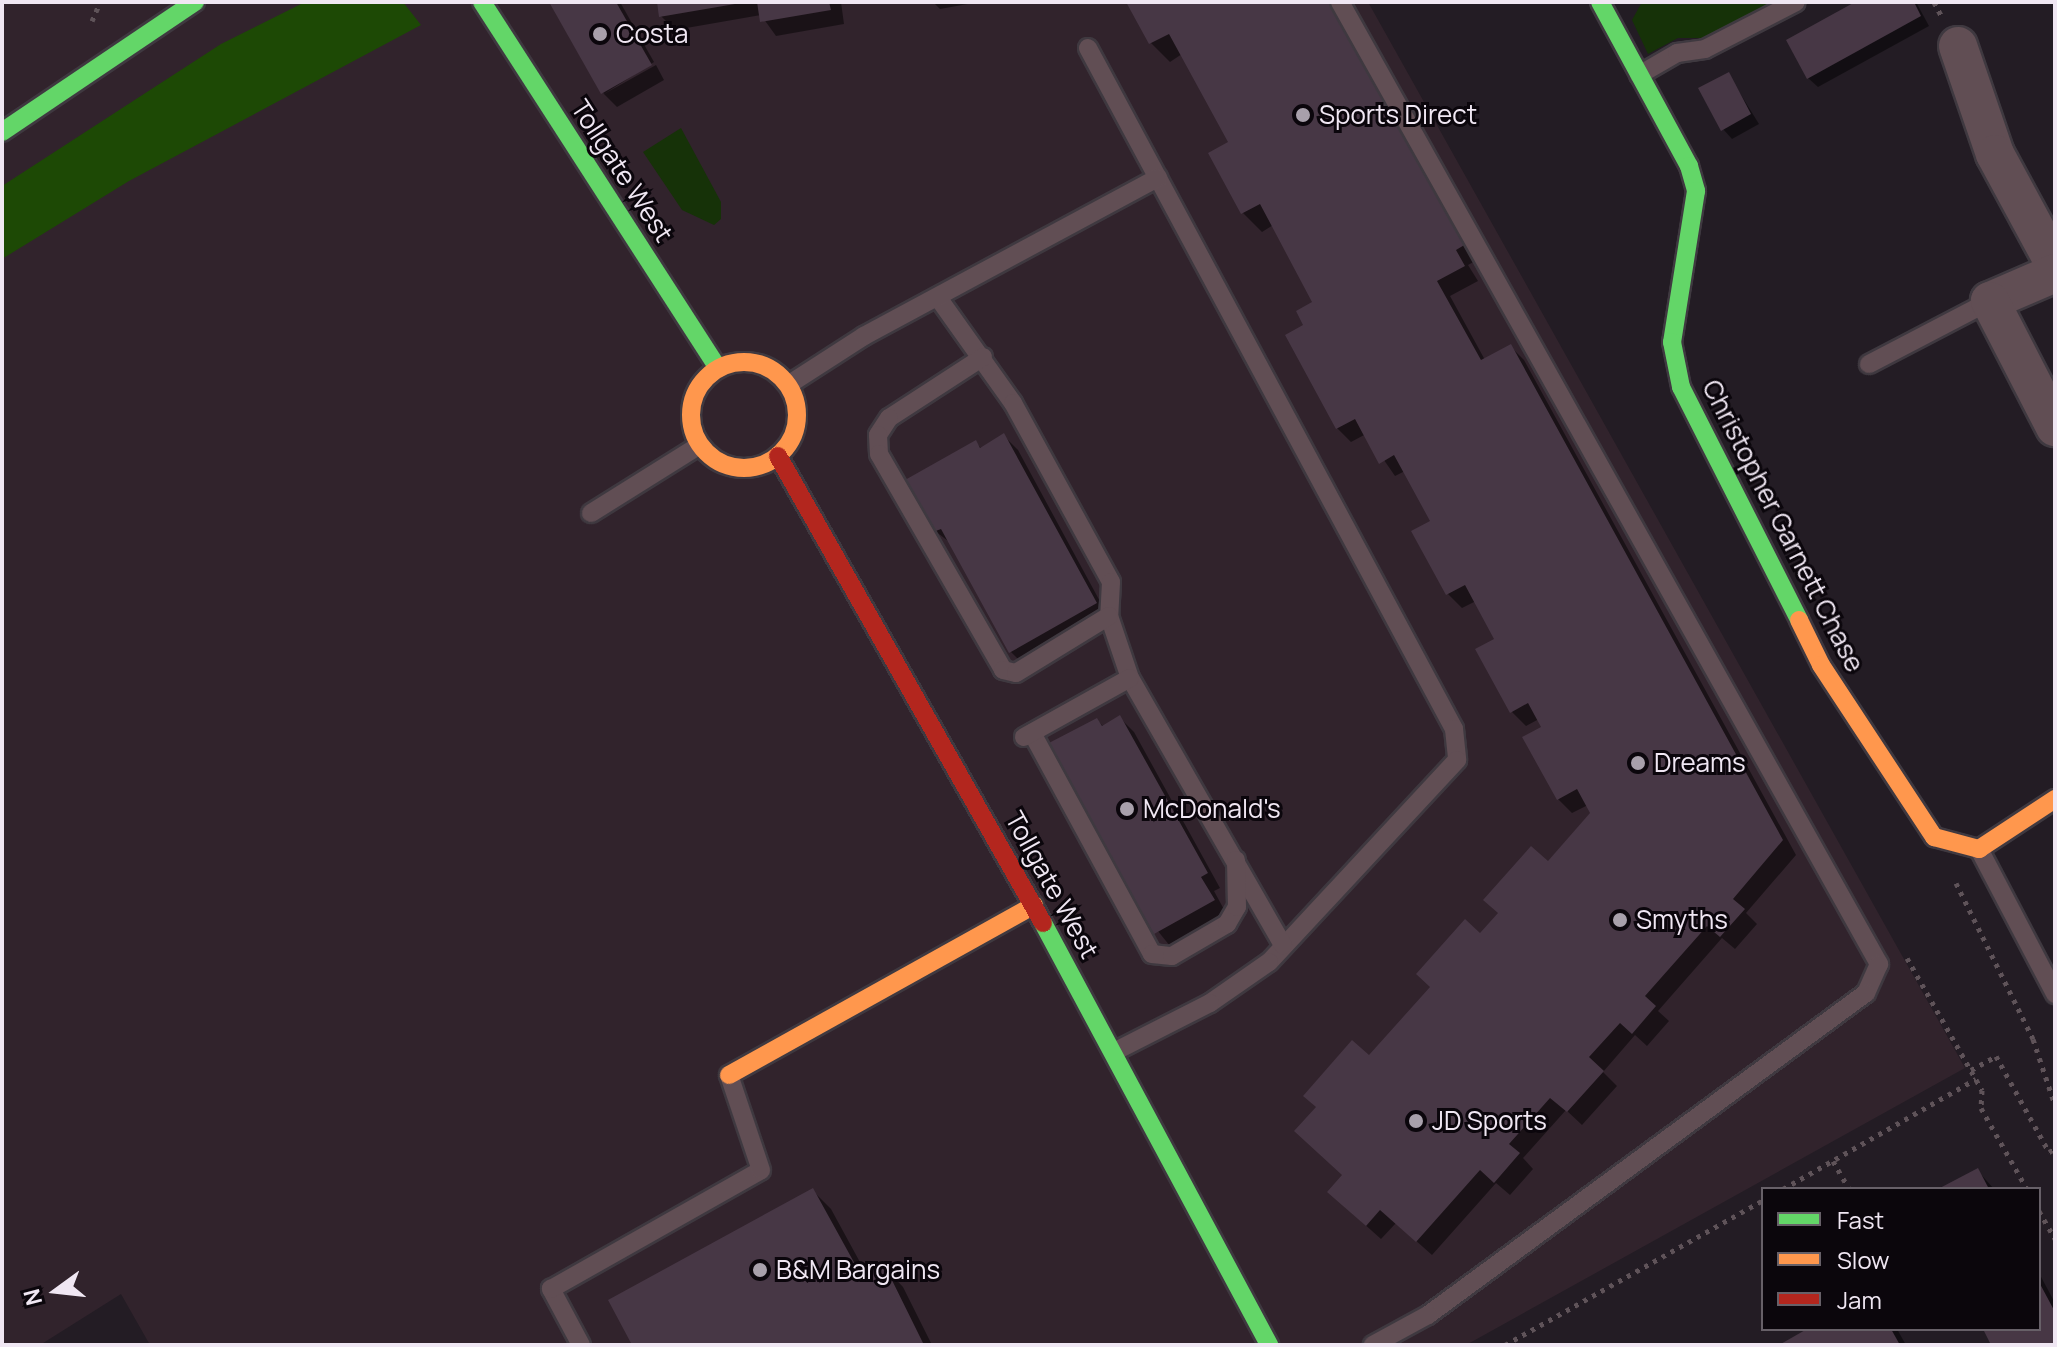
<!DOCTYPE html>
<html>
<head>
<meta charset="utf-8">
<style>
  body { margin:0 }
  #map { position:relative; width:2057px; height:1347px; overflow:hidden; background:#231c24; font-family:Manrope,sans-serif }
  div>[style] { position:absolute }
  .commercial>* { inset:0; background:#31232c }
  .green>* { inset:0; background:#163208 }
  .forest>* { inset:0; background:#1d4905 }
  .shadow>* { inset:0; background:#0007 }
  .building>* { inset:0; background:#473745 }
  .path>* { height:5px; margin-top:-2.5px; transform-origin:0; background:repeating-linear-gradient(90deg,#5f5359 0 4px,transparent 0 10px) }
  .roads { filter:drop-shadow(2px 0 #3f3940) drop-shadow(-2px 0 #3f3940) drop-shadow(0 2px #3f3940) drop-shadow(0 -2px #3f3940) }
  .lane>* { height:18px; margin:-9px; padding:0 9px; transform-origin:9px; border-radius:9px; background:#614e54 }
  .street>* { height:38px; margin:-19px; padding:0 19px; transform-origin:19px; border-radius:19px; background:#614e54 }
  .fast>* { height:18px; margin:-9px; padding:0 9px; transform-origin:9px; border-radius:9px; background:#63d668 }
  .slow>* { height:18px; margin:-9px; padding:0 9px; transform-origin:9px; border-radius:9px; background:#ff974d }
  .slow>.ring { margin:-9px; padding:0; box-sizing:content-box; background:none; border:18px solid #ff974d; border-radius:50% }
  .jam>* { height:18px; margin:-9px; padding:0 9px; transform-origin:9px; border-radius:9px; background:#b3261e }
  .dots>* { width:22px; height:22px; translate:-50% -50%; box-sizing:border-box; border:4px solid #0b060c; border-radius:50% }
  span { translate:-50% -50%; white-space:nowrap; text-align:center; line-height:1.15; -webkit-text-stroke:6px #0b060c; paint-order:stroke }
  .poi-label { font-size:26px; color:#f0e7f3 }
  .left { translate:0 -50%; text-align:left }
  .street-label { font-size:26px; color:#f0e7f3 }
  .frame { position:absolute; inset:0; border:4px solid #f0e7f3; pointer-events:none }
  .legend { position:absolute; left:1761px; top:1187px; width:280px; height:144px; box-sizing:border-box; background:#0b060c; border:2px solid #676068; margin:0; padding:10px 14px; list-style:none; font-size:24px; color:#f0e7f3 }
  .legend li { display:flex; align-items:center; gap:16px; height:40px }
  .legend b { width:40px; border:2px solid #676068 }
  .north { position:absolute; left:16px; top:1251px; width:80px; height:80px; -webkit-text-stroke:6px #0b060c; paint-order:stroke; rotate:255deg; font-size:22px; font-weight:700; line-height:32px; text-align:center; color:#f0e7f3 }
  .north::after { content:''; display:block; margin:auto; width:28px; height:36px; background:#f0e7f3; clip-path:polygon(50% 0,100% 100%,50% 72%,0 100%) }
</style>
</head>
<body>
<div id="map">
  <div class="commercial">
    <i style="clip-path:polygon(2px 2px,1368px 2px,1965px 1068px,1466px 1345px,150px 1345px,121px 1294px,40px 1345px,2px 1345px)"></i>
  </div>
  <div class="green">
    <i style="clip-path:polygon(1642px 2px,1781px 2px,1715px 38px,1678px 38px,1648px 54px,1632px 20px)"></i>
    <i style="clip-path:polygon(681px 128px,721px 202px,721px 219px,714px 225px,682px 210px,643px 152px)"></i>
  </div>
  <div class="forest">
    <i style="clip-path:polygon(305px 2px,403px 2px,421px 25px,129px 181px,2px 259px,2px 186px,221px 44px)"></i>
  </div>
  <div class="shadow">
    <i style="clip-path:polygon(551px 2px,620px 2px,654px 62px,604px 94px)"></i>
    <i style="clip-path:polygon(659px 2px,841px 2px,844px 24px,776px 36px,761px 15px,675px 30px,661px 16px)"></i>
    <i style="clip-path:polygon(933px 2px,979px 2px,940px 9px)"></i>
    <i style="clip-path:polygon(1129px 2px,1338px 2px,1479px 259px,1468px 265px,1478px 281px,1450px 296px,1485px 360px,1510px 346px,1524px 360px,1796px 855px,1746px 913px,1757px 924px,1735px 949px,1722px 938px,1658px 1011px,1669px 1021px,1647px 1046px,1635px 1035px,1603px 1072px,1617px 1086px,1582px 1125px,1566px 1110px,1523px 1158px,1533px 1169px,1510px 1195px,1496px 1183px,1432px 1255px,1396px 1223px,1381px 1239px,1344px 1206px,1344px 1175px,1370px 1058px,1592px 814px,1588px 805px,1572px 813px,1558px 799px,1543px 728px,1539px 719px,1526px 726px,1512px 712px,1478px 650px,1497px 640px,1476px 601px,1462px 608px,1448px 594px,1432px 522px,1405px 471px,1395px 476px,1366px 434px,1351px 442px,1337px 428px,1306px 325px,1315px 303px,1273px 225px,1262px 232px,1243px 213px,1211px 154px,1230px 143px,1182px 54px,1170px 62px,1151px 43px)"></i>
    <i style="clip-path:polygon(1860px 2px,1916px 2px,1929px 26px,1818px 87px,1808px 78px)"></i>
    <i style="clip-path:polygon(656px 65px,664px 80px,617px 107px,604px 94px)"></i>
    <i style="clip-path:polygon(1728px 74px,1759px 124px,1732px 139px,1723px 129px)"></i>
    <i style="clip-path:polygon(1004px 436px,1018px 450px,1109px 618px,1024px 665px,1010px 651px,952px 544px,935px 531px,975px 442px,982px 449px)"></i>
    <i style="clip-path:polygon(1120px 718px,1134px 732px,1220px 888px,1214px 891px,1227px 915px,1170px 946px,1136px 904px,1052px 744px,1097px 720px,1104px 727px)"></i>
    <i style="clip-path:polygon(1977px 1170px,1994px 1189px,1942px 1189px)"></i>
    <i style="clip-path:polygon(812px 1190px,831px 1209px,867px 1275px,885px 1268px,903px 1287px,932px 1345px,634px 1345px)"></i>
    <i style="clip-path:polygon(2039px 1273px,2055px 1303px,2055px 1345px,1993px 1345px,1985px 1329px,2039px 1329px)"></i>
    <i style="clip-path:polygon(1812px 1329px,1897px 1329px,1906px 1345px,1783px 1345px)"></i>
  </div>
  <div class="building">
    <i style="clip-path:polygon(549px 2px,616px 2px,652px 65px,601px 94px)"></i>
    <i style="clip-path:polygon(657px 2px,735px 2px,735px 4px,659px 17px)"></i>
    <i style="clip-path:polygon(757px 2px,829px 2px,831px 10px,760px 22px)"></i>
    <i style="clip-path:polygon(1126px 2px,1331px 2px,1466px 244px,1456px 250px,1465px 266px,1437px 281px,1481px 360px,1511px 344px,1783px 840px,1733px 899px,1745px 909px,1720px 937px,1707px 926px,1645px 996px,1656px 1006px,1632px 1034px,1620px 1023px,1589px 1057px,1604px 1071px,1567px 1112px,1550px 1098px,1509px 1144px,1520px 1153px,1494px 1183px,1480px 1170px,1416px 1242px,1380px 1210px,1366px 1226px,1327px 1192px,1342px 1175px,1294px 1131px,1316px 1107px,1303px 1096px,1352px 1040px,1369px 1055px,1430px 987px,1416px 974px,1465px 919px,1480px 933px,1498px 913px,1483px 900px,1531px 846px,1548px 861px,1590px 813px,1577px 789px,1557px 800px,1522px 737px,1541px 727px,1528px 703px,1510px 713px,1475px 649px,1494px 639px,1480px 613px,1465px 585px,1446px 595px,1411px 531px,1430px 521px,1394px 455px,1379px 464px,1355px 419px,1336px 429px,1285px 335px,1303px 325px,1296px 311px,1312px 302px,1260px 204px,1241px 214px,1208px 153px,1228px 142px,1169px 34px,1149px 44px)"></i>
    <i style="clip-path:polygon(1855px 2px,1914px 2px,1921px 16px,1807px 79px,1786px 40px)"></i>
    <i style="clip-path:polygon(1729px 72px,1751px 114px,1721px 131px,1698px 88px)"></i>
    <i style="clip-path:polygon(1004px 433px,1097px 603px,1009px 653px,941px 529px,933px 532px,905px 480px,976px 440px,980px 448px)"></i>
    <i style="clip-path:polygon(1120px 715px,1208px 873px,1201px 877px,1215px 900px,1154px 934px,1047px 744px,1097px 718px,1102px 726px)"></i>
    <i style="clip-path:polygon(1978px 1168px,1989px 1189px,1938px 1189px)"></i>
    <i style="clip-path:polygon(813px 1188px,861px 1275px,885px 1266px,924px 1345px,632px 1345px,608px 1300px)"></i>
    <i style="clip-path:polygon(2039px 1282px,2055px 1312px,2055px 1345px,1991px 1345px,1983px 1329px,2039px 1329px)"></i>
    <i style="clip-path:polygon(1807px 1329px,1891px 1329px,1900px 1345px,1779px 1345px)"></i>
  </div>
  <div class="path">
    <i style="left:1934px;top:2px;width:15px;rotate:62deg"></i>
    <i style="left:92px;top:21px;width:21px;rotate:-67deg"></i>
    <i style="left:1956px;top:883px;width:174px;rotate:63.7deg"></i>
    <i style="left:2033px;top:1039px;width:70px;rotate:71.6deg"></i>
    <i style="left:1907px;top:958px;width:152px;rotate:60.4deg"></i>
    <i style="left:1982px;top:1090px;width:18px;rotate:93deg"></i>
    <i style="left:1981px;top:1108px;width:93px;rotate:60.4deg"></i>
    <i style="left:1971px;top:1070px;width:29px;rotate:-29deg"></i>
    <i style="left:1996px;top:1056px;width:110px;rotate:61.1deg"></i>
    <i style="left:2049px;top:1152px;width:7px;rotate:-27deg"></i>
    <i style="left:1833px;top:1161px;width:32px;rotate:60deg"></i>
    <i style="left:1783px;top:1189px;width:222px;rotate:-29.7deg"></i>
    <i style="left:2039px;top:1211px;width:32px;rotate:60deg"></i>
    <i style="left:1505px;top:1345px;width:296px;rotate:-29.3deg"></i>
  </div>
  <div class="roads">
    <div class="lane">
      <i style="left:1340px;top:2px;width:1103px;rotate:60.74deg"></i>
      <i style="left:1879px;top:964px;width:32px;rotate:114deg"></i>
      <i style="left:1866px;top:993px;width:544px;rotate:143.68deg"></i>
      <i style="left:1428px;top:1315px;width:63px;rotate:151.4deg"></i>
      <i style="left:1088px;top:48px;width:773px;rotate:61.74deg"></i>
      <i style="left:1454px;top:729px;width:31px;rotate:84deg"></i>
      <i style="left:1457px;top:760px;width:276px;rotate:132.9deg"></i>
      <i style="left:1269px;top:962px;width:72px;rotate:145.2deg"></i>
      <i style="left:1210px;top:1003px;width:108px;rotate:153deg"></i>
      <i style="left:1639px;top:75px;width:44px;rotate:-30.1deg"></i>
      <i style="left:1677px;top:53px;width:28px;rotate:-8deg"></i>
      <i style="left:1705px;top:49px;width:102px;rotate:-27.3deg"></i>
      <i style="left:939px;top:299px;width:128px;rotate:54.6deg"></i>
      <i style="left:1013px;top:403px;width:204px;rotate:61.3deg"></i>
      <i style="left:1111px;top:582px;width:34px;rotate:93deg"></i>
      <i style="left:1109px;top:616px;width:65px;rotate:71.3deg"></i>
      <i style="left:1130px;top:678px;width:308px;rotate:60.2deg"></i>
      <i style="left:983px;top:357px;width:112px;rotate:147deg"></i>
      <i style="left:889px;top:418px;width:20px;rotate:123deg"></i>
      <i style="left:878px;top:435px;width:19px;rotate:87deg"></i>
      <i style="left:879px;top:454px;width:249px;rotate:60.1deg"></i>
      <i style="left:1003px;top:670px;width:13px;rotate:13deg"></i>
      <i style="left:1016px;top:673px;width:109px;rotate:-31.5deg"></i>
      <i style="left:1869px;top:364px;width:136px;rotate:-27.5deg"></i>
      <i style="left:788px;top:385px;width:90px;rotate:-32.8deg"></i>
      <i style="left:864px;top:336px;width:334px;rotate:-28.3deg"></i>
      <i style="left:591px;top:513px;width:128px;rotate:-32deg"></i>
      <i style="left:1032px;top:733px;width:251px;rotate:61.5deg"></i>
      <i style="left:1152px;top:954px;width:20px;rotate:6deg"></i>
      <i style="left:1172px;top:956px;width:64px;rotate:-30.2deg"></i>
      <i style="left:1227px;top:924px;width:20px;rotate:-60deg"></i>
      <i style="left:1237px;top:907px;width:47px;rotate:-91.2deg"></i>
      <i style="left:1024px;top:737px;width:121px;rotate:-29.1deg"></i>
      <i style="left:1979px;top:849px;width:164px;rotate:62.3deg"></i>
      <i style="left:581px;top:1345px;width:64px;rotate:-118.2deg"></i>
      <i style="left:551px;top:1289px;width:241px;rotate:-29.5deg"></i>
      <i style="left:761px;top:1170px;width:100px;rotate:-108.6deg"></i>
    </div>
    <div class="street">
      <i style="left:1958px;top:46px;width:114px;rotate:71.1deg"></i>
      <i style="left:1995px;top:154px;width:126px;rotate:61.6deg"></i>
      <i style="left:2055px;top:273px;width:71px;rotate:156.7deg"></i>
      <i style="left:1990px;top:301px;width:142px;rotate:62.7deg"></i>
    </div>
    <div class="fast">
      <i style="left:482px;top:2px;width:435px;rotate:57.2deg"></i>
      <i style="left:1600px;top:2px;width:187px;rotate:61.5deg"></i>
      <i style="left:1689px;top:166px;width:26px;rotate:74deg"></i>
      <i style="left:1696px;top:191px;width:153px;rotate:99deg"></i>
      <i style="left:1672px;top:342px;width:46px;rotate:78.7deg"></i>
      <i style="left:1681px;top:387px;width:261px;rotate:63.1deg"></i>
      <i style="left:2px;top:132px;width:233px;rotate:-34deg"></i>
      <i style="left:1043px;top:923px;width:479px;rotate:61.8deg"></i>
    </div>
    <div class="slow">
      <i class="ring" style="left:691px;top:362px;width:88px;height:88px"></i>
      <i style="left:1799px;top:620px;width:50px;rotate:63.9deg"></i>
      <i style="left:1821px;top:665px;width:206px;rotate:56.7deg"></i>
      <i style="left:1934px;top:837px;width:47px;rotate:14.9deg"></i>
      <i style="left:1979px;top:849px;width:91px;rotate:-33.3deg"></i>
      <i style="left:729px;top:1075px;width:349px;rotate:-29.1deg"></i>
    </div>
    <div class="jam">
      <i style="left:778px;top:456px;width:537px;rotate:60.43deg"></i>
    </div>
  </div>
  <div class="dots">
    <i style="left:600px;top:34px;background:#a8a0ab"></i>
    <i style="left:1303px;top:115px;background:#a8a0ab"></i>
    <i style="left:1638px;top:763px;background:#a8a0ab"></i>
    <i style="left:1127px;top:809px;background:#a8a0ab"></i>
    <i style="left:1620px;top:920px;background:#a8a0ab"></i>
    <i style="left:1416px;top:1121px;background:#a8a0ab"></i>
    <i style="left:760px;top:1270px;background:#a8a0ab"></i>
  </div>
  <div class="poi-label">
    <span class="left" style="left:616px;top:34px">Costa</span>
    <span class="left" style="left:1319px;top:115px">Sports Direct</span>
    <span class="left" style="left:1654px;top:763px">Dreams</span>
    <span class="left" style="left:1143px;top:809px">McDonald's</span>
    <span class="left" style="left:1636px;top:920px">Smyths</span>
    <span class="left" style="left:1432px;top:1121px">JD Sports</span>
    <span class="left" style="left:776px;top:1270px">B&amp;M Bargains</span>
  </div>
  <div class="street-label">
    <span style="left:622px;top:171px;rotate:57deg">Tollgate West</span>
    <span style="left:1783px;top:526px;rotate:63deg">Christopher Garnett Chase</span>
    <span style="left:1052px;top:885px;rotate:61deg">Tollgate West</span>
  </div>
  <div class="frame"></div>
  <ul class="legend">
  <li><b style="height:10px;background:#63d668"></b>Fast</li>
  <li><b style="height:10px;background:#ff974d"></b>Slow</li>
  <li><b style="height:10px;background:#b3261e"></b>Jam</li>
  </ul>
  <div class="north">N</div>
</div>
</body>
</html>
